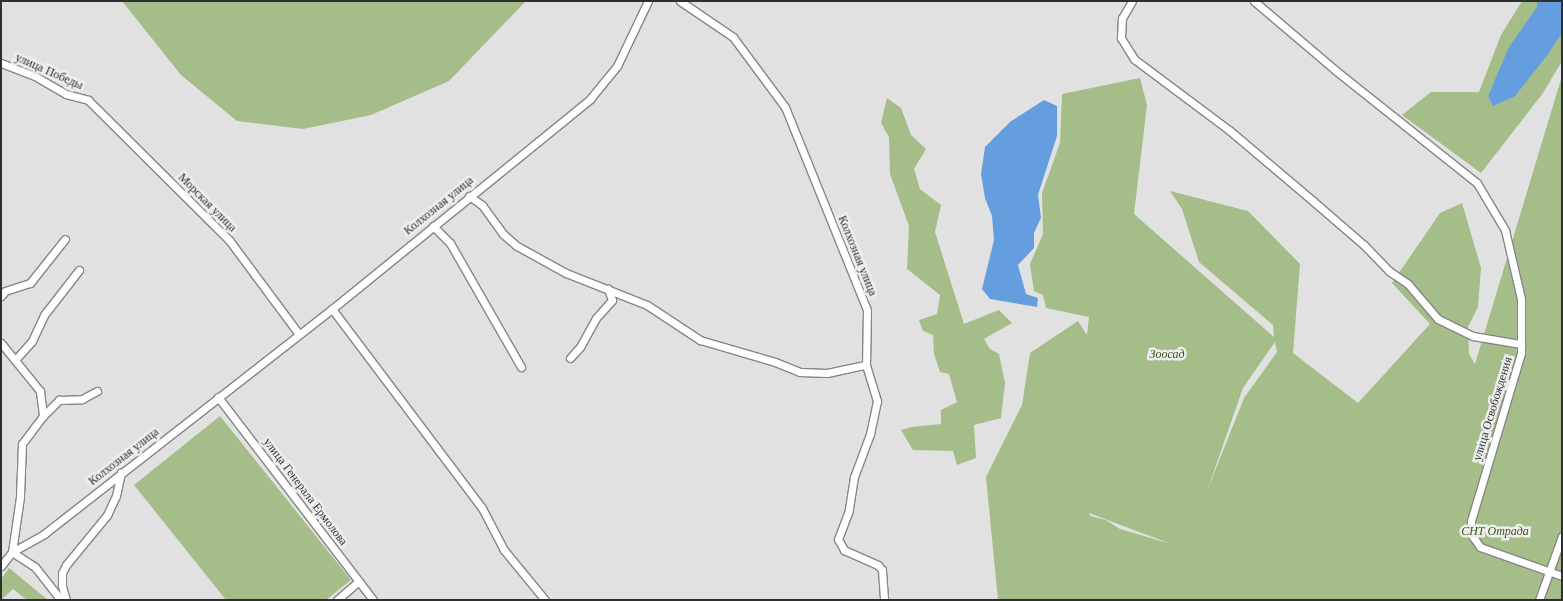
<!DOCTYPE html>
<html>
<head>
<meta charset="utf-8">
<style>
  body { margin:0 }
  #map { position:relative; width:1563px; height:601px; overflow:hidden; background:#e1e1e2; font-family:Georgia,serif }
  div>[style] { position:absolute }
  .green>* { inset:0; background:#a4bd89 }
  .water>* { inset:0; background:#649edf }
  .roads { filter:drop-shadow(1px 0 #868687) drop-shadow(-1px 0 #868687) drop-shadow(0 1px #868687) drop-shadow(0 -1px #868687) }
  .street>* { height:7px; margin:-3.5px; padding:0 3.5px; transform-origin:3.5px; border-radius:3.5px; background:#fff }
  span { translate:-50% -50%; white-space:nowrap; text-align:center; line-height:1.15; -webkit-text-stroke:5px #eeeeef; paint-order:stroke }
  .street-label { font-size:12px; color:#2e2f2f }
  .park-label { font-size:12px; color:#3c541c; font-style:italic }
  .frame { position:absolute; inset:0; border:2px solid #2e2f2f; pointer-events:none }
</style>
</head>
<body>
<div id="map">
  <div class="green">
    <i style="clip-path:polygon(122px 1px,526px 1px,449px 81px,371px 115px,303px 129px,237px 121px,181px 75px)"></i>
    <i style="clip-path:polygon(1522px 1px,1562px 1px,1562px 61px,1543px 93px,1481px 173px,1402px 115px,1431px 92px,1479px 92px,1501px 35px)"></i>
    <i style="clip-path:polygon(evenodd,1562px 76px,1562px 600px,998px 600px,986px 477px,1022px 405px,1030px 353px,1078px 321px,1087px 335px,1089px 317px,1046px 308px,1043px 295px,1034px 291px,1030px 264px,1043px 234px,1042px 193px,1060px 143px,1062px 94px,1140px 78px,1147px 105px,1134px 214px,1274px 337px,1273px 325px,1199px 262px,1182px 209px,1170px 191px,1248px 211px,1300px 264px,1293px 353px,1358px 403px,1430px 324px,1392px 283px,1440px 213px,1462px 203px,1481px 268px,1478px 307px,1468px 327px,1469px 354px,1475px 364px,1562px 76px,1275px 342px,1277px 352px,1244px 398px,1207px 491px,1243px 388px,1275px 342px,1562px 76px,1089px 513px,1171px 544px,1120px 529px,1106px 520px,1090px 516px,1089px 513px)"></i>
    <i style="clip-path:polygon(887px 98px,901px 108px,911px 135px,926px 149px,914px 169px,920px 189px,941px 205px,935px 232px,964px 324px,999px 310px,1012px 323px,984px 339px,990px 349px,999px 354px,1005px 383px,1001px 418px,974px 425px,976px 458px,957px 465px,953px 451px,913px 450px,901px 430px,912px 427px,941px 424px,941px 410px,957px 402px,949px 374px,940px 372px,934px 354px,933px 335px,923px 331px,919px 320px,937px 314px,940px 295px,907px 269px,909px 226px,890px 174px,889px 137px,881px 123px)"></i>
    <i style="clip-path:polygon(220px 416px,351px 580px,326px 600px,226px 600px,134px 485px)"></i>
    <i style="clip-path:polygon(9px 568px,48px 600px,27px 600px,13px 589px,1px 600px,1px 579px)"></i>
  </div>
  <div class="water">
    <i style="clip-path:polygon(1537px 1px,1562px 1px,1562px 33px,1548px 54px,1515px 96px,1493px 106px,1488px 96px,1509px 47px,1537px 7px)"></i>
    <i style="clip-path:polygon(1044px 100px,1057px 106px,1057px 136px,1038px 195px,1041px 218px,1034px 233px,1034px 248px,1018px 265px,1026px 294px,1038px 298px,1037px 307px,990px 299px,982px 289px,994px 240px,992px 216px,985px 198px,981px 174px,985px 147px,1010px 122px)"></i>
  </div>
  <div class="roads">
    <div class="street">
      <i style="left:680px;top:1px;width:64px;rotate:34.2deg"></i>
      <i style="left:733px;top:37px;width:87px;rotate:53.4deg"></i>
      <i style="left:785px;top:107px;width:219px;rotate:68deg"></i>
      <i style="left:867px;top:310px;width:55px;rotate:91deg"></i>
      <i style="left:866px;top:365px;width:38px;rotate:73deg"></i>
      <i style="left:877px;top:401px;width:34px;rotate:102deg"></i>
      <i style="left:870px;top:434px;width:46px;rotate:110.4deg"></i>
      <i style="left:854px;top:477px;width:36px;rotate:99deg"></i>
      <i style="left:848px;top:513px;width:28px;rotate:111deg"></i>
      <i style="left:838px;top:539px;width:13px;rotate:61deg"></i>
      <i style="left:844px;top:550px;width:37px;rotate:24deg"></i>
      <i style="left:878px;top:565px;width:6px;rotate:51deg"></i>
      <i style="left:882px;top:570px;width:30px;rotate:86deg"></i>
      <i style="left:1132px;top:1px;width:20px;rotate:120deg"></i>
      <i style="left:1122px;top:18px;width:20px;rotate:93deg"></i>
      <i style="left:1121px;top:38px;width:25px;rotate:58deg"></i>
      <i style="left:1134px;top:59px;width:119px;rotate:36.8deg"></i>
      <i style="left:1229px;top:130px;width:110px;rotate:40.2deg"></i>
      <i style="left:1313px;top:201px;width:67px;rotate:40.8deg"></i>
      <i style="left:1364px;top:245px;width:36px;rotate:46deg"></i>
      <i style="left:1389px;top:271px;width:23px;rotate:34deg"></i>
      <i style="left:1408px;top:284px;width:46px;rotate:49.4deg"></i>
      <i style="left:1438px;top:319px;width:39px;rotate:26deg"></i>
      <i style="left:1473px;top:336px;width:49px;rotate:9.5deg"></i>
      <i style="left:1254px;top:1px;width:106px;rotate:40.4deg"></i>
      <i style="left:1335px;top:70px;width:181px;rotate:38.5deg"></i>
      <i style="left:1477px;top:183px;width:55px;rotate:59.2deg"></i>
      <i style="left:1505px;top:230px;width:71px;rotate:76.9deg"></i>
      <i style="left:1521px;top:299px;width:54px;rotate:90deg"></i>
      <i style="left:1521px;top:353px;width:175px;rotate:106.6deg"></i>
      <i style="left:1471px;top:521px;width:13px;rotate:90deg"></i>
      <i style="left:1471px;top:534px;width:16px;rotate:55deg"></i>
      <i style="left:1480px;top:547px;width:87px;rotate:19.5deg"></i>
      <i style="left:1px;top:63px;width:34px;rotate:21deg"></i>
      <i style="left:33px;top:75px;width:38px;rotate:30deg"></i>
      <i style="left:66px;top:94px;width:23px;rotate:15deg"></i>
      <i style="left:88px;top:100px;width:199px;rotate:44.8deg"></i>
      <i style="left:229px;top:240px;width:116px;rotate:53.4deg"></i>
      <i style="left:469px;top:196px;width:16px;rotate:35deg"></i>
      <i style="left:482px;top:205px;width:36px;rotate:54deg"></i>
      <i style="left:503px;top:234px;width:18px;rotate:41deg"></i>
      <i style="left:517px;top:246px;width:56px;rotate:28.9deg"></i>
      <i style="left:566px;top:273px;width:87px;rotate:21.6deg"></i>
      <i style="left:647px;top:305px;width:64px;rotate:33.4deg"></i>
      <i style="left:700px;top:340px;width:78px;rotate:16.3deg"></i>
      <i style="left:775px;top:362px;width:27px;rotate:22deg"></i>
      <i style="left:800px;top:372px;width:27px;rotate:2deg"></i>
      <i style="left:827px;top:373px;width:40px;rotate:-12deg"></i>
      <i style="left:433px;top:226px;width:24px;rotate:45deg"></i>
      <i style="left:450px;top:243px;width:143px;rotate:60.2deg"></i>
      <i style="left:1px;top:296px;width:6px;rotate:-51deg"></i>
      <i style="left:5px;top:291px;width:26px;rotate:-18deg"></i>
      <i style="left:30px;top:283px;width:56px;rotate:-51.5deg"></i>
      <i style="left:332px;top:309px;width:249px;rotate:53deg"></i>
      <i style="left:482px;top:508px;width:47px;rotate:62.4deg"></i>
      <i style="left:504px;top:550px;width:65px;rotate:50.6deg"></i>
      <i style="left:1px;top:343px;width:62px;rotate:50.9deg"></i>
      <i style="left:40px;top:391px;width:25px;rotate:83deg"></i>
      <i style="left:43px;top:416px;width:35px;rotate:127deg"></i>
      <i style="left:22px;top:444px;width:53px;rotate:92.2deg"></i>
      <i style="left:20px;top:497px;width:56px;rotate:98.3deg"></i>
      <i style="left:12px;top:552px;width:27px;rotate:33deg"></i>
      <i style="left:35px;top:567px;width:42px;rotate:51.8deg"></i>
      <i style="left:570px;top:358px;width:15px;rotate:-48deg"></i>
      <i style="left:580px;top:347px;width:33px;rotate:-61deg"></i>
      <i style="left:596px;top:318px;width:24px;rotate:-48deg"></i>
      <i style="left:612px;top:300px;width:12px;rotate:-110deg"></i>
      <i style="left:15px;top:360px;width:25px;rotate:-48deg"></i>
      <i style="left:32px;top:341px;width:29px;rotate:-65deg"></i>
      <i style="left:44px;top:315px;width:57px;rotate:-52.1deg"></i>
      <i style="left:218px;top:397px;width:255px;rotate:52.6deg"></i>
      <i style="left:43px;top:416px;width:23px;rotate:-45deg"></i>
      <i style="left:59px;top:400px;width:23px;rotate:-2deg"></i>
      <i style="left:82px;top:399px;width:17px;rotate:-28deg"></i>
      <i style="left:1px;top:566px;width:18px;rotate:-52deg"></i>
      <i style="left:12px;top:552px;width:37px;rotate:-29deg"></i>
      <i style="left:44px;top:534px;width:365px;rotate:-38deg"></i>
      <i style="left:332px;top:309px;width:333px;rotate:-39.1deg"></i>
      <i style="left:590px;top:99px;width:43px;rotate:-50.7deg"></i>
      <i style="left:617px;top:66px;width:72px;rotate:-64.5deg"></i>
      <i style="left:66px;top:600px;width:15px;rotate:-106deg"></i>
      <i style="left:62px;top:586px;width:13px;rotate:-90deg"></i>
      <i style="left:62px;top:573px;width:9px;rotate:-63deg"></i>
      <i style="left:66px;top:565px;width:65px;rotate:-50.6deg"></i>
      <i style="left:107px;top:515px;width:21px;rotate:-65deg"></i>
      <i style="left:116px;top:496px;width:24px;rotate:-78deg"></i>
      <i style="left:337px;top:600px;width:29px;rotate:-41deg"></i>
      <i style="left:1539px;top:600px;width:68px;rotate:-70.2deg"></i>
    </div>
  </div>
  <div class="street-label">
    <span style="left:49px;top:72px;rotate:24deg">улица Победы</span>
    <span style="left:207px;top:203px;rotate:45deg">Морская улица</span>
    <span style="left:439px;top:206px;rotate:-39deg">Колхозная улица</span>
    <span style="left:857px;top:256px;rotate:68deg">Колхозная улица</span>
    <span style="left:1493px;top:409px;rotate:-73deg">улица Освобождения</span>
    <span style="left:124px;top:457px;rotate:-38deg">Колхозная улица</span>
    <span style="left:305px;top:492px;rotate:53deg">улица Генерала Ермолова</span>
  </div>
  <div class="park-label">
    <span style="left:1167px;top:355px">Зоосад</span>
    <span style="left:1495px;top:532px">СНТ Отрада</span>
  </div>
  <div class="frame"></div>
</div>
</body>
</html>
